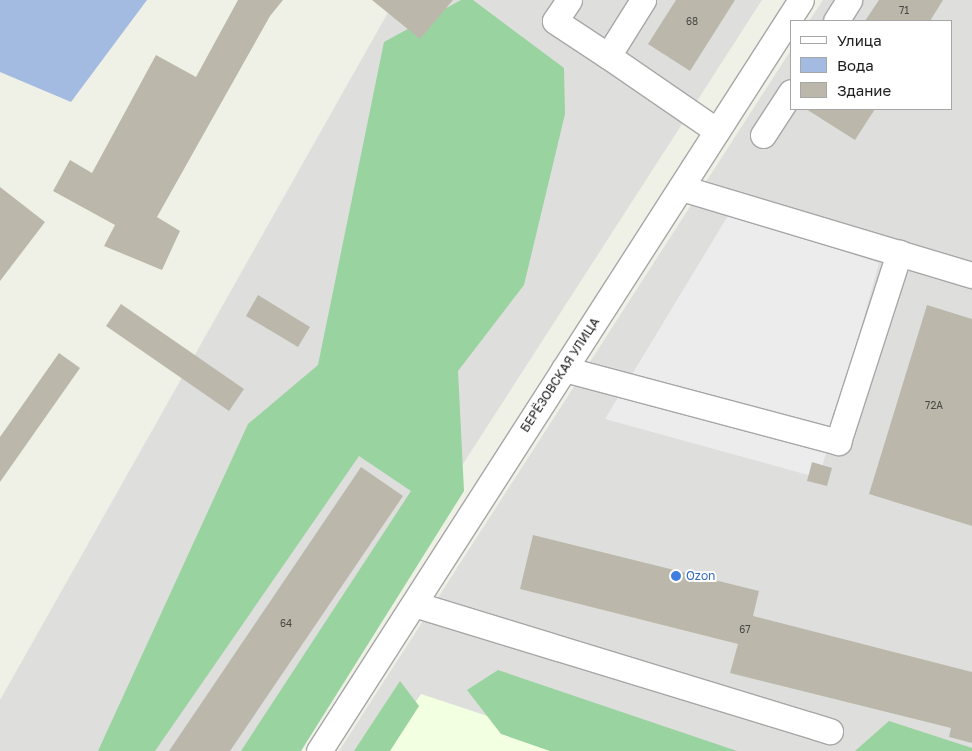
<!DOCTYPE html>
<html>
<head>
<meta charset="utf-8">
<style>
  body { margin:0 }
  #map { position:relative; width:972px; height:751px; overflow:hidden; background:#f0f1e6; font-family:"Golos Text",sans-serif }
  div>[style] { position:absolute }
  .residential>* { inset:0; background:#dededd }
  .education>* { inset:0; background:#f3ffe1 }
  .forest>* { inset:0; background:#99d39f }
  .parking>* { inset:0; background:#ececec }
  .water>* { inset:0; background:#a4bbe1 }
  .building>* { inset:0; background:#bbb8ab }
  .roads { filter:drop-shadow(1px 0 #a7a7a7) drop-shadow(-1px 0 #a7a7a7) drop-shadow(0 1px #a7a7a7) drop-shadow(0 -1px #a7a7a7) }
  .minor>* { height:25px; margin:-12.5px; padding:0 12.5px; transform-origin:12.5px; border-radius:12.5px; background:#fff }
  .dots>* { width:14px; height:14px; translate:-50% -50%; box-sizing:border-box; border:2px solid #fff; border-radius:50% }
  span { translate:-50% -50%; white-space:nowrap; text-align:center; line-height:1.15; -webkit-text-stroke:4px #fff; paint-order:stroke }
  .number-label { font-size:10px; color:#474643 }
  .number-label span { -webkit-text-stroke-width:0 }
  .street-label { font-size:12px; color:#202020 }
  .shop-label { font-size:12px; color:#366cbe }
  .left { translate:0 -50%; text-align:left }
  .legend { position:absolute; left:790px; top:20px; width:162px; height:90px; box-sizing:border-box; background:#fff; border:1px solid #a6a6a6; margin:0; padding:6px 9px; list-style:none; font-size:15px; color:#202020 }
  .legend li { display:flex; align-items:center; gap:10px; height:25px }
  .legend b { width:25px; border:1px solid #a6a6a6 }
</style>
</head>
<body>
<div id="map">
  <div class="residential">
    <i style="clip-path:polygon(395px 0,762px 0,278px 751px,0 751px,0 700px)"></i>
    <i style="clip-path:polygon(823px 0,972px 0,972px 751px,339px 751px,791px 50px,791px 109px,951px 109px,951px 21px,809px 21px)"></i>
  </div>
  <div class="education">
    <i style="clip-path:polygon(421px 694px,593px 751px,382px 751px)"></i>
  </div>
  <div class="forest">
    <i style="clip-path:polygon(461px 0,473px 0,564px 68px,565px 114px,524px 285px,458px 371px,464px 491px,301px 751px,241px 751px,411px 491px,359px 456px,155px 751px,98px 751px,248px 424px,318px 365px,384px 42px)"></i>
    <i style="clip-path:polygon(498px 670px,737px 751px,550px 751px,501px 734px,467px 690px)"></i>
    <i style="clip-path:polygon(400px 681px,419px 706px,390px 751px,354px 751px)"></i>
    <i style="clip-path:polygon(889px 721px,972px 748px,972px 751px,855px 751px)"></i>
  </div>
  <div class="parking">
    <i style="clip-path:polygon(729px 214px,879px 263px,819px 478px,605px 419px)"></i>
  </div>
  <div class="water">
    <i style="clip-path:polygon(0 0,147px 0,71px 102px,0 72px)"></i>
  </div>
  <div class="building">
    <i style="clip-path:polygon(238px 0,283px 0,270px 16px,157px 217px,180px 231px,162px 270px,104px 246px,115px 225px,53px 191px,70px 160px,92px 173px,156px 55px,196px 77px)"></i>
    <i style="clip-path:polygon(372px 0,453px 0,420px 39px)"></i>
    <i style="clip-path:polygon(676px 0,735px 0,690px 71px,648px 44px)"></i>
    <i style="clip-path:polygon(879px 0,943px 0,930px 21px,865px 21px)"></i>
    <i style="clip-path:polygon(806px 109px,875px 109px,855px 140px)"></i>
    <i style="clip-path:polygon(0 187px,45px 222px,0 281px)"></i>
    <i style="clip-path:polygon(258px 295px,310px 327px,298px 347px,246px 316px)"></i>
    <i style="clip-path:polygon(121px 304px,244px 389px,229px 411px,106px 326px)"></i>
    <i style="clip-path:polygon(927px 305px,972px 319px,972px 526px,869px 494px)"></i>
    <i style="clip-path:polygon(59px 353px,80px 368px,0 482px,0 437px)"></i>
    <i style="clip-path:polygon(812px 462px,832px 468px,827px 486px,807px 481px)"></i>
    <i style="clip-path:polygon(361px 467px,403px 496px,230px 751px,169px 751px)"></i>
    <i style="clip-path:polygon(533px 535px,759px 591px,753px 616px,972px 672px,972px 743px,949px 737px,951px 728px,730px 673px,738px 644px,520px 589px)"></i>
  </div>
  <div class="roads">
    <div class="minor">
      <i style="left:569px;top:0;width:25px;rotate:124deg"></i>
      <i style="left:555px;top:21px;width:64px;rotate:33.4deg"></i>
      <i style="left:643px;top:0;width:66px;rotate:122deg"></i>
      <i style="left:608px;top:56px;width:132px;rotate:34.5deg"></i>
      <i style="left:836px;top:21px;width:25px;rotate:-58deg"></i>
      <i style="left:763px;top:135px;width:51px;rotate:-56.9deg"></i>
      <i style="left:682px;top:188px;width:303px;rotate:16.7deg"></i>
      <i style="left:564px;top:369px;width:284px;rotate:14.9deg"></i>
      <i style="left:838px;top:442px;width:199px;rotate:-72.1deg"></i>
      <i style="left:414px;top:604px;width:435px;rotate:17deg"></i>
      <i style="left:319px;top:751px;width:892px;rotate:-57.31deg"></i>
    </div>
  </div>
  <div class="dots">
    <i style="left:676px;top:576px;background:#3f7fe0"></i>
  </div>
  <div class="number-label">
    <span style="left:904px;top:11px">71</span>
    <span style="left:692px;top:22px">68</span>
    <span style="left:934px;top:406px">72А</span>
    <span style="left:286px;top:624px">64</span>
    <span style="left:745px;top:630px">67</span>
  </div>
  <div class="street-label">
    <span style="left:560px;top:375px;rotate:-57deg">БЕРЁЗОВСКАЯ УЛИЦА</span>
  </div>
  <div class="shop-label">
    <span class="left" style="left:686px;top:576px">Ozon</span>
  </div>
  <ul class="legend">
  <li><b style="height:6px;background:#fff"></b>Улица</li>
  <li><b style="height:14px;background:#a4bbe1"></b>Вода</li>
  <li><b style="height:14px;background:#bbb8ab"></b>Здание</li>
  </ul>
</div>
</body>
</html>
